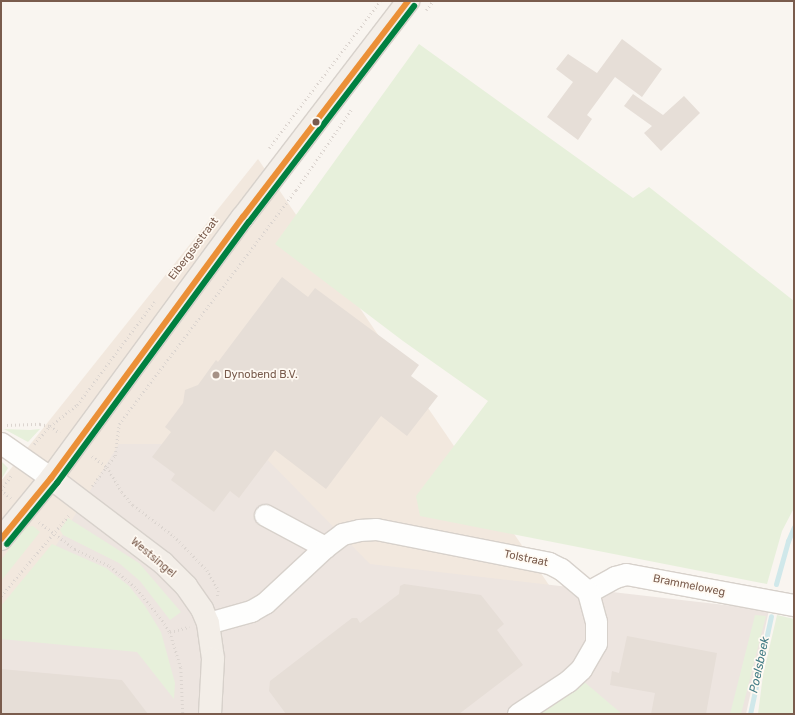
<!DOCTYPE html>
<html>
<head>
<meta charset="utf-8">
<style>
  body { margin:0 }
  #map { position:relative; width:795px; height:715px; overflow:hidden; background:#f9f5f0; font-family:Rubik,sans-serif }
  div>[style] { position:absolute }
  .residential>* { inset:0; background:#f2e8de }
  .industrial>* { inset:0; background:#ede5e0 }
  .green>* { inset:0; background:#e7f0db }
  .stream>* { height:5px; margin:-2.5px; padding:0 2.5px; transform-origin:2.5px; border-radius:2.5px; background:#d0e8ea }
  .building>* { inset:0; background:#e6ded7 }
  .path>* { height:2.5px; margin-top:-1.25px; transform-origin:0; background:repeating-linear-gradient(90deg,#dcd5d0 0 1px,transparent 0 4px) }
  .roads { filter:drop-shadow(1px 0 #d7d1cb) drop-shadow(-1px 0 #d7d1cb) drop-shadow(0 1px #d7d1cb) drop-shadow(0 -1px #d7d1cb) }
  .minor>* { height:21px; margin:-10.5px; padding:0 10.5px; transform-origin:10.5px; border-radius:10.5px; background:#fefefd }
  .major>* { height:22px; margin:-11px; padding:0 11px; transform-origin:11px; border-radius:11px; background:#f3eee8 }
  .bus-1>* { height:6px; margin:-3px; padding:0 3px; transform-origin:3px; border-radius:3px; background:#eb9037 }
  .bus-2>* { height:6px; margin:-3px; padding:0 3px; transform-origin:3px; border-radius:3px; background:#008040 }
  .dots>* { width:11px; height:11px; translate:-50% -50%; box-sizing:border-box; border:2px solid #fffaf3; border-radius:50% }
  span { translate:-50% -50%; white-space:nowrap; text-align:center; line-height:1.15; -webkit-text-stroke:3.5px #fffaf3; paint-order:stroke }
  .street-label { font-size:11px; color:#7a5c4d }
  .poi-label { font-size:11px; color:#7a5c4d }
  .left { translate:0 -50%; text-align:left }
  .water-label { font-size:12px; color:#437c86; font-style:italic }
  .frame { position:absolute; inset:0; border:2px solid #7a5c4d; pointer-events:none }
</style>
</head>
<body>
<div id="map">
  <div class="residential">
    <i style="clip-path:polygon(258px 159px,637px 714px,1px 714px,1px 481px)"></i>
  </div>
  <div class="industrial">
    <i style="clip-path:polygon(119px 444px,252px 444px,370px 564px,769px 610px,746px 714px,1px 714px,1px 634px)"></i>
  </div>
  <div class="green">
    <i style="clip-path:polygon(419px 44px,633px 198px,649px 187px,794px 301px,794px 508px,782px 531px,767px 584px,420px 516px,416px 496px,488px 401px,403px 341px,275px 244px)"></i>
    <i style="clip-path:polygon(4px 429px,30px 430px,40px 429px,28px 442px)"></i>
    <i style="clip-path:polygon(1px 461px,8px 468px,1px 480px)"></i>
    <i style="clip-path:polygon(68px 518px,139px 563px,181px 612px,170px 620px,140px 581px,119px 563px,63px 535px,60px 530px)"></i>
    <i style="clip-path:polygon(33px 526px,40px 532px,1px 581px,1px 560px,26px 527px)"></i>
    <i style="clip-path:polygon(52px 544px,106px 568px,129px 586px,145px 606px,161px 632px,175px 683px,174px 699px,137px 652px,1px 639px,1px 606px)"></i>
    <i style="clip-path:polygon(755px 615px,766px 616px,741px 714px,730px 714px)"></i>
    <i style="clip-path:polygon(777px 615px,794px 619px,794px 714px,758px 714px,763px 675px)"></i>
    <i style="clip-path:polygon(582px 680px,622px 714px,538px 714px,575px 689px)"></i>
  </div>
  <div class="stream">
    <i style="left:776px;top:584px;width:45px;rotate:-74.4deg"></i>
    <i style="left:788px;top:541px;width:15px;rotate:-67deg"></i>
    <i style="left:750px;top:714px;width:100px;rotate:-77.9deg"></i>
  </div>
  <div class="building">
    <i style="clip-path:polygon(622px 39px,662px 69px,642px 97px,615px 77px,587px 115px,592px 119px,578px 140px,547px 117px,573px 82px,556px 69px,568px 54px,597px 73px)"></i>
    <i style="clip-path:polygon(633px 94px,663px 115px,684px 96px,700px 113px,661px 151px,644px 133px,652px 126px,624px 106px)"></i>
    <i style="clip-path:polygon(282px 277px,308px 297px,315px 288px,419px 365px,411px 376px,438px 396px,407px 436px,381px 416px,326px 489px,275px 450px,239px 498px,230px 491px,214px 512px,171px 480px,175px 474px,152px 457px,171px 432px,165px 427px,183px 403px,185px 390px,198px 385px,216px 360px,218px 362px)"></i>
    <i style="clip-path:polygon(404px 584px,481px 595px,504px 624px,497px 630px,523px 665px,459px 714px,286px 714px,269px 691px,270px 681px,352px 618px,357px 618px,360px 623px,399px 594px,400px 586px)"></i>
    <i style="clip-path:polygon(627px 636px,717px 653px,706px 714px,651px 714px,655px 693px,610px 685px,612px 671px,619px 673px)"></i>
    <i style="clip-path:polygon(1px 669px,122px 680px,148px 714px,1px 714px)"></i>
  </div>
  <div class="path">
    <i style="left:426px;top:10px;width:11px;rotate:-52deg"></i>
    <i style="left:269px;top:148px;width:184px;rotate:-52.9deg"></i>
    <i style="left:7px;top:425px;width:33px;rotate:-2deg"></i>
    <i style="left:40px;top:424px;width:10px;rotate:11deg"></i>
    <i style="left:50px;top:426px;width:12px;rotate:35deg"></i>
    <i style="left:34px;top:444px;width:24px;rotate:-48deg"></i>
    <i style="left:50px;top:426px;width:34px;rotate:-38deg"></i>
    <i style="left:77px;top:405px;width:129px;rotate:-53.2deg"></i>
    <i style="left:92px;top:456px;width:19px;rotate:36deg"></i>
    <i style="left:107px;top:467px;width:29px;rotate:59deg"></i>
    <i style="left:122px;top:492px;width:17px;rotate:50deg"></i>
    <i style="left:133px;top:505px;width:51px;rotate:37.1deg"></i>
    <i style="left:174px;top:536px;width:47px;rotate:45.9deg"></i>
    <i style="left:207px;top:570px;width:24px;rotate:60deg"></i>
    <i style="left:219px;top:591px;width:6px;rotate:108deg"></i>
    <i style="left:92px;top:486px;width:38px;rotate:-53deg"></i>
    <i style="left:115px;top:456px;width:32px;rotate:-83deg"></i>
    <i style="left:119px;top:424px;width:293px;rotate:-52.9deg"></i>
    <i style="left:296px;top:190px;width:97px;rotate:-55.5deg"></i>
    <i style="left:1px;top:490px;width:19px;rotate:-55deg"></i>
    <i style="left:1px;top:490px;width:13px;rotate:39deg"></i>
    <i style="left:39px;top:522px;width:45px;rotate:36.9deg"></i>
    <i style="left:75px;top:549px;width:39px;rotate:26deg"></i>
    <i style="left:110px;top:566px;width:35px;rotate:40deg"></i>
    <i style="left:137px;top:589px;width:36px;rotate:51deg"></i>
    <i style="left:160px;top:617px;width:18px;rotate:56deg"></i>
    <i style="left:170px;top:632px;width:38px;rotate:73deg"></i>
    <i style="left:181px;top:668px;width:46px;rotate:87.5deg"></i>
    <i style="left:1px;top:596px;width:106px;rotate:-50deg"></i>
    <i style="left:170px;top:632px;width:20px;rotate:-15deg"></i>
  </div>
  <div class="roads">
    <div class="minor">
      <i style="left:1px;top:443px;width:61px;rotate:35deg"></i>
      <i style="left:265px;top:515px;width:68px;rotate:28.1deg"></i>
      <i style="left:588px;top:592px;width:31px;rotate:-29deg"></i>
      <i style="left:615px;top:577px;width:11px;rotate:-15deg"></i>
      <i style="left:626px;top:574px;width:171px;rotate:10.5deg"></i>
      <i style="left:208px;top:623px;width:45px;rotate:-15.6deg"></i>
      <i style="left:251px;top:611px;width:16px;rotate:-30deg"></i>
      <i style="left:265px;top:603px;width:82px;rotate:-43deg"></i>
      <i style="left:325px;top:547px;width:21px;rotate:-37deg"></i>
      <i style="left:342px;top:534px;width:17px;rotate:-13deg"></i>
      <i style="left:359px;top:530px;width:17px;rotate:-3deg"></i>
      <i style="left:376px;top:529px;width:176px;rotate:11.1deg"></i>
      <i style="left:549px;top:563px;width:13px;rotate:27deg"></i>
      <i style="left:561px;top:569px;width:35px;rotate:40deg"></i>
      <i style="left:588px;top:592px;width:30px;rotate:75deg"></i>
      <i style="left:596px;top:621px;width:22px;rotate:90deg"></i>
      <i style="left:596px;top:643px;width:30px;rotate:120deg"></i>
      <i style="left:581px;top:669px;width:18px;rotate:137deg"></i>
      <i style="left:568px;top:681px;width:60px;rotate:146.6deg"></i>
    </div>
    <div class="major">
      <i style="left:51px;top:478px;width:141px;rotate:37.2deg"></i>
      <i style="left:163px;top:563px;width:33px;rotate:45deg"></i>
      <i style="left:186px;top:586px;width:28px;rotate:55deg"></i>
      <i style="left:202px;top:609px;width:15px;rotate:67deg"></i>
      <i style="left:208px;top:623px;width:36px;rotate:82deg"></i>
      <i style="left:213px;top:659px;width:55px;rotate:93.1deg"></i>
      <i style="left:1px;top:539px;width:79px;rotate:-50.7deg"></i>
      <i style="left:51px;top:478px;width:324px;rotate:-53.7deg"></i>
      <i style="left:243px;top:217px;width:272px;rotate:-52.6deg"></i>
    </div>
  </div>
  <div class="bus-1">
    <i style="left:1px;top:539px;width:79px;rotate:-50.7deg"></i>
    <i style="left:51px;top:478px;width:324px;rotate:-53.7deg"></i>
    <i style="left:243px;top:217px;width:272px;rotate:-52.6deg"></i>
  </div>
  <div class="bus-2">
    <i style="left:7px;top:544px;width:79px;rotate:-50.7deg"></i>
    <i style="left:57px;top:483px;width:324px;rotate:-53.7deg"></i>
    <i style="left:249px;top:222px;width:272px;rotate:-52.6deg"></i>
  </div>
  <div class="dots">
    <i style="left:316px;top:122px;background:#7a5c4d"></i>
    <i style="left:216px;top:375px;background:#a69286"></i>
  </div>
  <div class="street-label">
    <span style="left:194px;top:249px;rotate:-53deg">Eibergsestraat</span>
    <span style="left:153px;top:558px;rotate:40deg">Westsingel</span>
    <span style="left:526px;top:559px;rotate:12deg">Tolstraat</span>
    <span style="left:689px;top:586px;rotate:11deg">Brammeloweg</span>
  </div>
  <div class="poi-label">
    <span class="left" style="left:224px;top:375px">Dynobend B.V.</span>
  </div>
  <div class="water-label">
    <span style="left:760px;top:665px;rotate:-78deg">Poelsbeek</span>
  </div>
  <div class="frame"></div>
</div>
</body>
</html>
